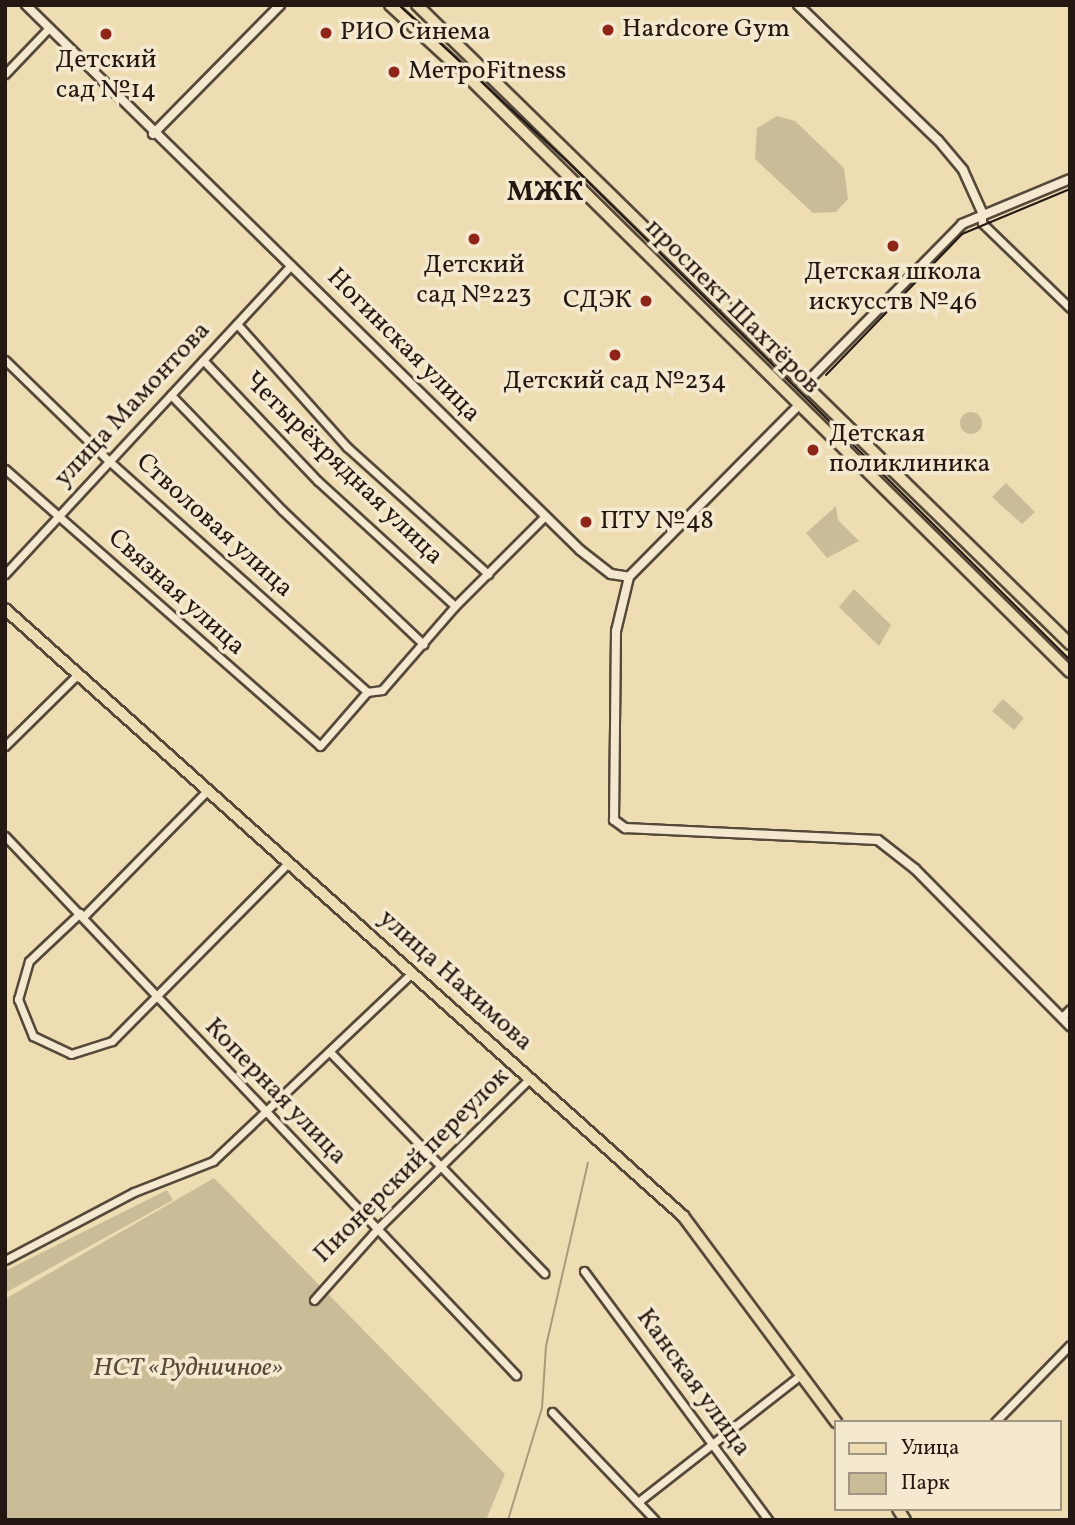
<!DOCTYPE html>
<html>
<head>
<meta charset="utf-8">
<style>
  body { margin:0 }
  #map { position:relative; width:1075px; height:1525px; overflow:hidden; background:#eeddb3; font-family:Vollkorn,serif }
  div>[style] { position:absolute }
  .green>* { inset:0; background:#cbbc98 }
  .round { border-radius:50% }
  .stream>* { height:2px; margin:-1px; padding:0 1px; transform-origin:1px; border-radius:1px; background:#a99a7c }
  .roads { filter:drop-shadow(2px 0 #56493a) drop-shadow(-2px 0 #56493a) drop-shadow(0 2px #56493a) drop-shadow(0 -2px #56493a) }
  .minor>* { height:7px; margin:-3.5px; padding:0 3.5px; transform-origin:3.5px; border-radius:3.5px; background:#f4e9ce }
  .tertiary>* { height:8px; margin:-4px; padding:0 4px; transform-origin:4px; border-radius:4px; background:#f4e9ce }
  .primary>* { height:10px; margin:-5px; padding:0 5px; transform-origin:5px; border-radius:5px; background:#eeddb3 }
  .tram>* { height:2px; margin:-1px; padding:0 1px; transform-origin:1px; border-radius:1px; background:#231812 }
  .dots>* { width:19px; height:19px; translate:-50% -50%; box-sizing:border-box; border:4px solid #f4e9ce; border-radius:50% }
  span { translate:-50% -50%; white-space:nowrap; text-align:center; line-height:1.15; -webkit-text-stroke:7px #f4e9ce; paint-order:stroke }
  .poi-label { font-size:26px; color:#231812 }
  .left { translate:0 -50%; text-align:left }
  .right { translate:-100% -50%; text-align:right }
  .street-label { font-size:26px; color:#231812 }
  .park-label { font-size:26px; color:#55493a; font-style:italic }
  .neighbourhood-label { font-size:28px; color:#231812; font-weight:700 }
  .frame { position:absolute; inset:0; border:7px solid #231812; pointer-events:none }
  .legend { position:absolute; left:834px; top:1420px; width:228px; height:91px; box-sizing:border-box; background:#f4e9ce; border:2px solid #a09583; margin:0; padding:9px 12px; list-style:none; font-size:21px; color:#231812 }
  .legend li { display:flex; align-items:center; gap:14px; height:35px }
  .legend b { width:35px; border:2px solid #a09583 }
</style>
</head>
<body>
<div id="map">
  <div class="green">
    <i style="clip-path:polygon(777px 116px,795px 121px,844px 168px,848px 199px,836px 212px,813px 213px,755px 159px,757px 128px)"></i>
    <i class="round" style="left:960px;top:412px;width:22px;height:22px"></i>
    <i style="clip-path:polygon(1006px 483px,1035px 512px,1022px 524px,992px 497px)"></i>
    <i style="clip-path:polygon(836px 506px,838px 520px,859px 541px,827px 558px,806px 533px)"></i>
    <i style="clip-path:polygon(854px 589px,891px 625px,879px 646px,839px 607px)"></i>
    <i style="clip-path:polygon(1003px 699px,1024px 718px,1014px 730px,992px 711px)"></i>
    <i style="clip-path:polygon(214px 1178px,505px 1474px,486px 1520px,5px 1520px,5px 1299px)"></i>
    <i style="clip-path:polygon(167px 1190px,173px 1200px,5px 1293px,5px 1271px)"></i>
  </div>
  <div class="stream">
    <i style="left:508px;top:1520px;width:117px;rotate:-73.1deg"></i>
    <i style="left:542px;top:1408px;width:62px;rotate:-86.3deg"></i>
    <i style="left:546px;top:1346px;width:188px;rotate:-77.1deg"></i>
  </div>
  <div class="roads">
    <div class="minor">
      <i style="left:5px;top:74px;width:64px;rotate:-46.3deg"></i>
      <i style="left:982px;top:213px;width:10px;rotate:90deg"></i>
      <i style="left:982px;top:223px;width:122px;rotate:44deg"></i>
      <i style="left:237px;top:324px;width:165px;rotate:48.2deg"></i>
      <i style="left:347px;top:447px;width:190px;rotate:42deg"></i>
      <i style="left:5px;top:360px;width:145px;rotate:44.2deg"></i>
      <i style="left:109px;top:461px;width:346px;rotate:41.8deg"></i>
      <i style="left:203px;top:360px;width:167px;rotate:46.5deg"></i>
      <i style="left:318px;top:481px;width:185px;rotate:42.4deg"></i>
      <i style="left:171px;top:395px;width:160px;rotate:46deg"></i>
      <i style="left:282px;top:510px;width:195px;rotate:43.5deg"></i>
      <i style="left:5px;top:469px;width:419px;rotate:41.3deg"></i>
      <i style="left:320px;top:746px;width:72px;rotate:-49deg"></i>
      <i style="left:367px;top:692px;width:15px;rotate:-8deg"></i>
      <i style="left:382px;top:690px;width:111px;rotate:-49deg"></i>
      <i style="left:455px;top:606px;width:127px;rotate:-45deg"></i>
      <i style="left:5px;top:574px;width:421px;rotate:-47.2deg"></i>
      <i style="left:5px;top:746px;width:103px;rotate:-44.6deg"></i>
      <i style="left:5px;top:836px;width:743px;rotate:46.53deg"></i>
      <i style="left:80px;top:913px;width:70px;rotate:136.7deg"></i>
      <i style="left:29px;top:961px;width:40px;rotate:106deg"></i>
      <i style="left:18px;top:999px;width:40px;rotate:68deg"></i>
      <i style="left:33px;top:1036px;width:42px;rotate:25.3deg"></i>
      <i style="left:71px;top:1054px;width:43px;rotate:-17.6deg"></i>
      <i style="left:112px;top:1041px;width:250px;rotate:-45.3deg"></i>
      <i style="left:83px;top:917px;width:178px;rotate:-45.5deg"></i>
      <i style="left:1062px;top:1017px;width:11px;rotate:-45deg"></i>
      <i style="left:330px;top:1052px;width:308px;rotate:45.9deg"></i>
      <i style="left:5px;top:1260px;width:146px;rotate:-27.8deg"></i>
      <i style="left:134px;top:1192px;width:85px;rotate:-21.4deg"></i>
      <i style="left:213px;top:1161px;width:275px;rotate:-43.4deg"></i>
      <i style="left:584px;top:1271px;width:310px;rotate:53.5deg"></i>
      <i style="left:314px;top:1300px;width:98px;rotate:-48.3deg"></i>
      <i style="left:379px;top:1227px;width:212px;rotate:-44.6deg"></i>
      <i style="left:552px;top:1412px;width:149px;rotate:46.4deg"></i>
      <i style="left:995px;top:1422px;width:107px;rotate:-45.8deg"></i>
      <i style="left:638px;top:1502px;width:208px;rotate:-38deg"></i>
    </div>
    <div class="tertiary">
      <i style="left:26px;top:5px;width:777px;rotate:44.53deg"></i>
      <i style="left:580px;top:550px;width:39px;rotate:38deg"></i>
      <i style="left:611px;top:574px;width:18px;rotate:9deg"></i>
      <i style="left:798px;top:5px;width:194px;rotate:44deg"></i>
      <i style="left:938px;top:140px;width:39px;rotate:50deg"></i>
      <i style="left:963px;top:170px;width:46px;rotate:65.7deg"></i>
      <i style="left:153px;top:134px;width:181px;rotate:-45.4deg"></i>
      <i style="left:806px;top:383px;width:223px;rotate:-45.5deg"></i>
      <i style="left:962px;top:224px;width:117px;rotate:-22.6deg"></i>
      <i style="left:797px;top:407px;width:239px;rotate:134.7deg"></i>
      <i style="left:629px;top:577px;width:56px;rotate:103.5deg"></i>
      <i style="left:616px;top:631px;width:189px;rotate:90.6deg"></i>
      <i style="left:614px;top:820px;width:14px;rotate:36deg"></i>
      <i style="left:625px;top:828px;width:253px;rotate:2.7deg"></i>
      <i style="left:878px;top:840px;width:47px;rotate:38.1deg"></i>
      <i style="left:915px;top:869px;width:221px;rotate:45.4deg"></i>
    </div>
    <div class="primary">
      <i style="left:390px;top:5px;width:100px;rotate:42.6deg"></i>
      <i style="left:464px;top:73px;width:852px;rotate:44.67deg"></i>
      <i style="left:417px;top:5px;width:914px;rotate:44.38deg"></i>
      <i style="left:5px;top:609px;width:910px;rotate:41.84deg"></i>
      <i style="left:683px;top:1216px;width:257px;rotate:53.4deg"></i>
      <i style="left:898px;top:1509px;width:13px;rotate:58deg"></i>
    </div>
  </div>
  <div class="tram">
    <i style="left:399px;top:5px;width:228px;rotate:42.9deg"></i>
    <i style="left:566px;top:160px;width:710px;rotate:44.77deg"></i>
    <i style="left:826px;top:375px;width:196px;rotate:-46deg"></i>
    <i style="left:962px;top:234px;width:117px;rotate:-22.6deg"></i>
  </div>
  <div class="dots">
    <i style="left:608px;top:30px;background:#8f2418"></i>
    <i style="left:326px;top:33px;background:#8f2418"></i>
    <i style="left:106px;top:34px;background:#8f2418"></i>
    <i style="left:394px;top:72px;background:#8f2418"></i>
    <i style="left:474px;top:239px;background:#8f2418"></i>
    <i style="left:893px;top:246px;background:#8f2418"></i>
    <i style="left:646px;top:301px;background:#8f2418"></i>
    <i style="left:615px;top:355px;background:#8f2418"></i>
    <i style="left:813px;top:450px;background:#8f2418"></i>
    <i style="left:586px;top:522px;background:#8f2418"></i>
  </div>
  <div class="poi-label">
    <span class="left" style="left:622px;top:30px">Hardcore Gym</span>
    <span class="left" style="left:340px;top:33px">РИО Синема</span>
    <span style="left:106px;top:76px">Детский<br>сад №14</span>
    <span class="left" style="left:408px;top:72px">МетроFitness</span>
    <span style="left:474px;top:281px">Детский<br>сад №223</span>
    <span style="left:893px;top:288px">Детская школа<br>искусств №46</span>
    <span class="right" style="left:632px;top:301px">СДЭК</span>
    <span style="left:615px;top:382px">Детский сад №234</span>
    <span class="left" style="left:829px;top:450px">Детская<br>поликлиника</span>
    <span class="left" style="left:600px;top:522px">ПТУ №48</span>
  </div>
  <div class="street-label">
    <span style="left:732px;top:307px;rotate:45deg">проспект Шахтёров</span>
    <span style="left:403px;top:346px;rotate:45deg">Ногинская улица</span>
    <span style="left:133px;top:405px;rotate:-47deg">улица Мамонтова</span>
    <span style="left:343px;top:469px;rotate:44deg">Четырёхрядная улица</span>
    <span style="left:214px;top:526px;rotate:42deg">Стволовая улица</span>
    <span style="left:176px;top:593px;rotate:42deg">Связная улица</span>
    <span style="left:455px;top:981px;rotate:42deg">улица Нахимова</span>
    <span style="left:275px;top:1092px;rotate:46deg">Коперная улица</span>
    <span style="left:412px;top:1166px;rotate:-45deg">Пионерский переулок</span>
    <span style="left:693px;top:1383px;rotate:54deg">Канская улица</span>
  </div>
  <div class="park-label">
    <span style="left:188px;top:1369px">НСТ «Рудничное»</span>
  </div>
  <div class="neighbourhood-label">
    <span style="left:545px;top:193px">МЖК</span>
  </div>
  <div class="frame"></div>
  <ul class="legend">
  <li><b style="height:9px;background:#eeddb3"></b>Улица</li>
  <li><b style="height:19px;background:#cbbc98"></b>Парк</li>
  </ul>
</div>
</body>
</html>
